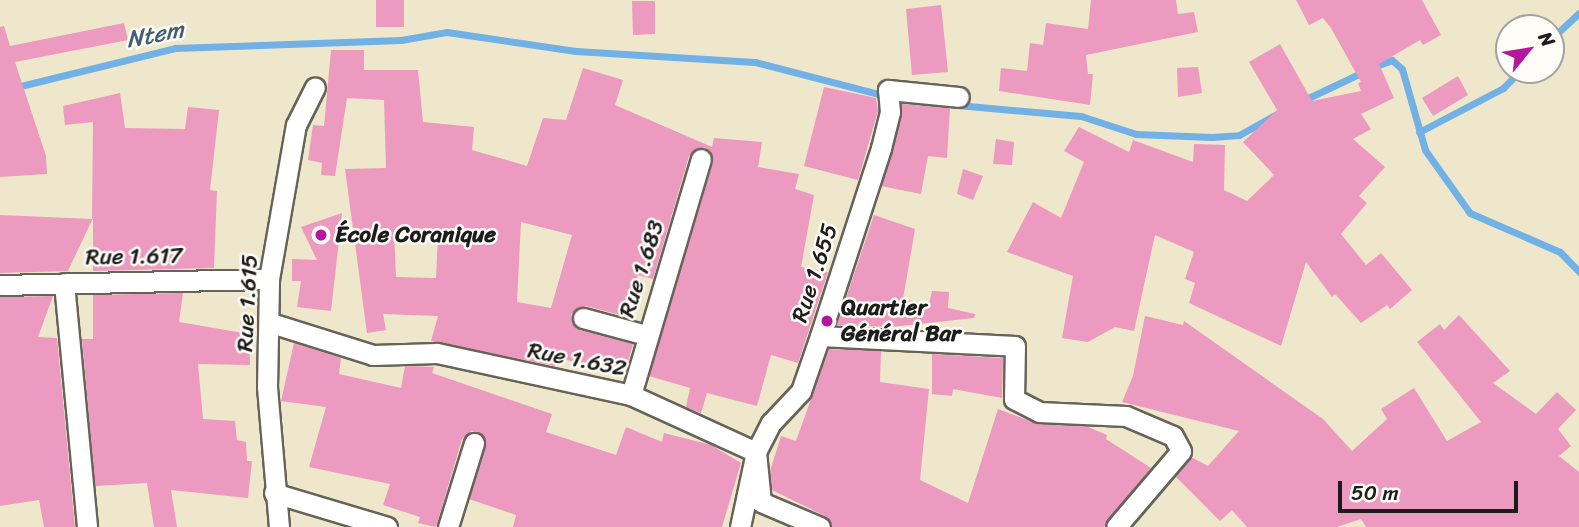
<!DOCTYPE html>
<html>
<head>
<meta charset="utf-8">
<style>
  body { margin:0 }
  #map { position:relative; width:1579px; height:527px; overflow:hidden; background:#eee7cb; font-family:Sriracha,sans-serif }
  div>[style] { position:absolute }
  .stream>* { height:7px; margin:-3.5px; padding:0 3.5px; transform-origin:3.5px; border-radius:3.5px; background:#71b1e5 }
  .building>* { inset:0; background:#ec9abf }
  .roads { filter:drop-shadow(2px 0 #666359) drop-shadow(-2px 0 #666359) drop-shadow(0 2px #666359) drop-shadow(0 -2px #666359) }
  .minor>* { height:19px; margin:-9.5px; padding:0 9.5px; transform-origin:9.5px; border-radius:9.5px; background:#fff }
  .dots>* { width:19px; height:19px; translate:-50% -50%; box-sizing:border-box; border:4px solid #fdfcf7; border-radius:50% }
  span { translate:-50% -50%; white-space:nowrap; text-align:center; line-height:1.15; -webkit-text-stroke:5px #fdfcf7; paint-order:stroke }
  .poi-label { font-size:23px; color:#1c1c1c; font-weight:700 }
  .left { translate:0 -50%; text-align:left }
  .street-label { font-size:23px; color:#1c1c1c }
  .water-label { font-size:24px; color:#425f76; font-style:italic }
  .north { position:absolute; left:1495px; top:14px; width:70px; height:70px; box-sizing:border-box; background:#fdfcf7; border:2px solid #a3a29f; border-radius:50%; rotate:60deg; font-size:19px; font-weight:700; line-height:28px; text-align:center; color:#1c1c1c }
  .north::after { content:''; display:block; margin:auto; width:24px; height:32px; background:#b5179e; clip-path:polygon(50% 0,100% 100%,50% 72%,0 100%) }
  .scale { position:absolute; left:1338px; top:481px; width:180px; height:32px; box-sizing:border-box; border:4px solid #1c1c1c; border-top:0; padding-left:9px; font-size:21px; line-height:24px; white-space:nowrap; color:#1c1c1c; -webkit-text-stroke:5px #fdfcf7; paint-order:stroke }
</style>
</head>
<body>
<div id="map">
  <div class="stream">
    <i style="left:1551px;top:39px;width:38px;rotate:-43deg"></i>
    <i style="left:1373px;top:67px;width:20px;rotate:-20deg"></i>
    <i style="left:1392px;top:60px;width:13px;rotate:42deg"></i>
    <i style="left:1402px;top:69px;width:84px;rotate:74.1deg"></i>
    <i style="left:1425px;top:150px;width:77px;rotate:54.5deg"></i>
    <i style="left:1470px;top:213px;width:98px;rotate:23.4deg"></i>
    <i style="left:1560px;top:252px;width:28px;rotate:46deg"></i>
    <i style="left:0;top:91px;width:180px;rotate:-13.8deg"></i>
    <i style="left:175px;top:48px;width:226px;rotate:-2deg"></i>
    <i style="left:401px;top:40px;width:47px;rotate:-9.9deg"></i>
    <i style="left:447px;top:32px;width:130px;rotate:8.4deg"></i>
    <i style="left:576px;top:51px;width:179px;rotate:3.5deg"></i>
    <i style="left:755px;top:62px;width:135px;rotate:14.5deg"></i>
    <i style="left:1304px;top:100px;width:65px;rotate:-25.4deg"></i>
    <i style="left:957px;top:105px;width:124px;rotate:5.1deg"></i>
    <i style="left:1081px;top:116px;width:58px;rotate:18.1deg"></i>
    <i style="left:1136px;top:134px;width:76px;rotate:2.3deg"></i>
    <i style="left:1212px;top:137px;width:27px;rotate:-4deg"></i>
    <i style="left:1239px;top:135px;width:41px;rotate:-29.1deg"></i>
    <i style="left:1419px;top:132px;width:95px;rotate:-27.6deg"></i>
    <i style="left:1503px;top:88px;width:25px;rotate:-45deg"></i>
  </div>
  <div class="building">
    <i style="clip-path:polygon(376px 0,404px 0,404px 27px,376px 27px)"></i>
    <i style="clip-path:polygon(1091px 0,1176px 0,1178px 14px,1194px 12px,1198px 32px,1086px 55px,1088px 74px,1093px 74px,1090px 105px,999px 91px,1001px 68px,1027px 71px,1030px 43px,1043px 45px,1046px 23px,1088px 29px)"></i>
    <i style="clip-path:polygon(1296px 0,1422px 0,1441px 35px,1423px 45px,1420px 40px,1379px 64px,1394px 98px,1361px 114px,1371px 129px,1353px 139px,1385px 167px,1359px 196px,1367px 203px,1341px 234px,1366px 265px,1381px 253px,1412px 290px,1390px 309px,1387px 305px,1361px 323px,1335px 294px,1332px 297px,1306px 262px,1281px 346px,1189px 303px,1195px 283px,1185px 279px,1194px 252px,1155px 235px,1134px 331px,1115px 327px,1088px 342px,1062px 338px,1073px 276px,1007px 252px,1033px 202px,1061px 218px,1084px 162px,1064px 151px,1079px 127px,1129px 152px,1133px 140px,1193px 162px,1194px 144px,1225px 145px,1224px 190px,1247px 201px,1274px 175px,1243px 142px,1277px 110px,1249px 62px,1280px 44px,1312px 101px,1361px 91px,1358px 83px,1361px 82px,1331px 28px,1323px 18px,1309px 25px)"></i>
    <i style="clip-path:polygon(632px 1px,655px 1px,655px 34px,633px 35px)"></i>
    <i style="clip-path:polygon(941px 5px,948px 72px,912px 75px,906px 9px)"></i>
    <i style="clip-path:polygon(124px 23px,128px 40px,15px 62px,46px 156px,47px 174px,0 177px,0 27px,4px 26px,10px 46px)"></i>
    <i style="clip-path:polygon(evenodd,331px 50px,364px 50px,364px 70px,418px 70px,423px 122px,474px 127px,472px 150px,527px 166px,543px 118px,566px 120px,583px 68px,623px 80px,615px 105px,712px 147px,714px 138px,762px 142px,758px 167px,799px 174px,795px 189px,814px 195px,801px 267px,828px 272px,798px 363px,771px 355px,757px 406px,707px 393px,701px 413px,686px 407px,690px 388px,649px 376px,713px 162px,710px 151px,704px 147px,689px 156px,653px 279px,638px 275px,624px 316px,586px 306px,571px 314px,579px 330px,633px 344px,626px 369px,613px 366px,611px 373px,557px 357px,555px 366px,431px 341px,438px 316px,383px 314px,386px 330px,367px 333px,345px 169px,386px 168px,384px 100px,347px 98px,335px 176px,321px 175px,322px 163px,308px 160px,313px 125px,324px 126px,331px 50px,521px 222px,572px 235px,551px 308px,517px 302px,521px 222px,331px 50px,394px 230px,438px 236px,436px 278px,396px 277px,394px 230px)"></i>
    <i style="clip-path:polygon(1198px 67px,1202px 93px,1178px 97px,1177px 68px)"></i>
    <i style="clip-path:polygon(1458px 76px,1468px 95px,1433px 116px,1422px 98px)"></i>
    <i style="clip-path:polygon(824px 87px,876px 98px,878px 111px,858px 180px,804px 166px)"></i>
    <i style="clip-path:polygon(120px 93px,125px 128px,185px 129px,188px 107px,219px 110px,210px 190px,217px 191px,214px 268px,93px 271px,93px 218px,68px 271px,0 273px,0 215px,92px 219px,93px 122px,65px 125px,63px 106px)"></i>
    <i style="clip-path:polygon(902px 104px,950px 108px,947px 158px,928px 156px,921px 194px,881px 186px)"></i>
    <i style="clip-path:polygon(996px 139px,1014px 142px,1012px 165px,993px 164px)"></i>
    <i style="clip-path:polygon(963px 169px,983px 176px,973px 200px,957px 194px)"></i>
    <i style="clip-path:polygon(342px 213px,331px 311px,297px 307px,301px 281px,292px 281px,292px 259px,317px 260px,301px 227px)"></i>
    <i style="clip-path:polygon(874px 215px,915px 229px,903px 299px,929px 304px,932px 291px,949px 292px,948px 308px,975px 314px,974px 318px,891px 327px,837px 325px)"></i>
    <i style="clip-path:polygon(183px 293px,179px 322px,249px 334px,250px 365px,198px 364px,203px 419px,235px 421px,237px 440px,246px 442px,247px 461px,252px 461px,248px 498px,171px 490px,177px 527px,154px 527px,147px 483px,95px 486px,82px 339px,93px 339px,93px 295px)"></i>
    <i style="clip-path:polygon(53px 296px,38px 337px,57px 338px,75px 527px,44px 527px,39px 500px,0 506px,0 297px)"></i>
    <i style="clip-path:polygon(1459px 315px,1510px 371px,1493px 383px,1536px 414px,1557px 392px,1576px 410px,1558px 429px,1571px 446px,1559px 456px,1579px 472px,1579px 527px,1366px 527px,1361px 519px,1337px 527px,1247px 527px,1232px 510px,1220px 521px,1176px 477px,1191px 457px,1208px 466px,1239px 431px,1122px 402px,1133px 376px,1145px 316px,1183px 325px,1184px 321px,1323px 419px,1352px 451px,1387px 419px,1381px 409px,1414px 388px,1447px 441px,1481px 422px,1417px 342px,1440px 324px,1444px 330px)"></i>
    <i style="clip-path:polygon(294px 343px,341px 358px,339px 374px,401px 388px,405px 366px,434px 367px,432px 373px,552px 414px,546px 432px,616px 455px,626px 427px,662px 442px,664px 433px,711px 445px,741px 463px,722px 527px,513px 527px,516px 515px,469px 499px,486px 441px,472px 431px,462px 439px,436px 527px,418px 523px,420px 517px,383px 505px,390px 484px,309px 467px,326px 407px,281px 401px)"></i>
    <i style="clip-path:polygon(829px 349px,881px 351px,880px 382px,929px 389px,920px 480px,968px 503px,998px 409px,1038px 424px,1086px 426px,1107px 435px,1106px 439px,1151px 468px,1104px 527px,832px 527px,825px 516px,772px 490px,770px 471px,781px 436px,796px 441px)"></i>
    <i style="clip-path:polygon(932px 354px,1003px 358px,1002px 398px,953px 389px,952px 396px,932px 394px)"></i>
  </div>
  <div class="roads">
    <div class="minor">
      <i style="left:64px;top:283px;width:245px;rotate:84.6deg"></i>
      <i style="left:0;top:285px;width:269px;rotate:-1.3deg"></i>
      <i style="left:583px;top:318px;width:65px;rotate:15.1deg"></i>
      <i style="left:271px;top:323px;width:107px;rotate:17.4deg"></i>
      <i style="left:373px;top:355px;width:64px;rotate:-1.8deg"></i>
      <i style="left:437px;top:353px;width:198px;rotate:12.2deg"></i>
      <i style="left:631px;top:395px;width:137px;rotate:24.5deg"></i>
      <i style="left:756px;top:452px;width:50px;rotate:84.3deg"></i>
      <i style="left:761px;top:502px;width:64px;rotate:23deg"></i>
      <i style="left:820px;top:336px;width:195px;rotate:2.9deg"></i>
      <i style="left:1015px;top:346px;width:53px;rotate:91.1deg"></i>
      <i style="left:1014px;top:399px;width:28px;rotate:27deg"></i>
      <i style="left:1039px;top:412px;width:87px;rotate:2.6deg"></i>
      <i style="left:1126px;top:416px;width:51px;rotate:23.1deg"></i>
      <i style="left:1173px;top:436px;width:17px;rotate:62deg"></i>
      <i style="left:1181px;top:451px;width:100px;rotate:130.5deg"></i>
      <i style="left:631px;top:395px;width:246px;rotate:-73.5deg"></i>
      <i style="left:274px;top:493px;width:118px;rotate:16.7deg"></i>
      <i style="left:279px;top:527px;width:141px;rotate:-94.9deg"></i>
      <i style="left:267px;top:387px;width:108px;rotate:-88.9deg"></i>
      <i style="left:269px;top:279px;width:156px;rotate:-80.1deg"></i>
      <i style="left:296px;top:125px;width:42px;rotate:-63.4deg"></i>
      <i style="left:448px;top:527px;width:88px;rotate:-72.8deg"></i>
      <i style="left:740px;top:527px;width:77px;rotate:-78deg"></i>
      <i style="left:756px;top:452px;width:33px;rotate:-63deg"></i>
      <i style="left:771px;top:423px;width:44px;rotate:-46.8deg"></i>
      <i style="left:801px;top:391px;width:58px;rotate:-70.9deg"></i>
      <i style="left:820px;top:336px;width:198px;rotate:-72deg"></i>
      <i style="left:881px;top:148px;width:37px;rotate:-76deg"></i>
      <i style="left:890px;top:112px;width:22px;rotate:-95deg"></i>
      <i style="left:888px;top:90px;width:71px;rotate:5.6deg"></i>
    </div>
  </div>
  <div class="dots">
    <i style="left:321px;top:235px;background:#b5179e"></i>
    <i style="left:827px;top:321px;background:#b5179e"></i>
  </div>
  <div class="poi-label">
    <span class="left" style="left:335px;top:235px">École Coranique</span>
    <span class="left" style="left:841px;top:321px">Quartier<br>Général Bar</span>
  </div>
  <div class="street-label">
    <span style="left:134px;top:257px;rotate:-1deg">Rue 1.617</span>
    <span style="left:642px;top:269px;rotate:-72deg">Rue 1.683</span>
    <span style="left:815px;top:273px;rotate:-72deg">Rue 1.655</span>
    <span style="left:248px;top:303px;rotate:-87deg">Rue 1.615</span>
    <span style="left:577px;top:360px;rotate:11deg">Rue 1.632</span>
  </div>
  <div class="water-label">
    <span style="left:155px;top:35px;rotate:-11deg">Ntem</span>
  </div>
  <div class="north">N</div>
  <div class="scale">50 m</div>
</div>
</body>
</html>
